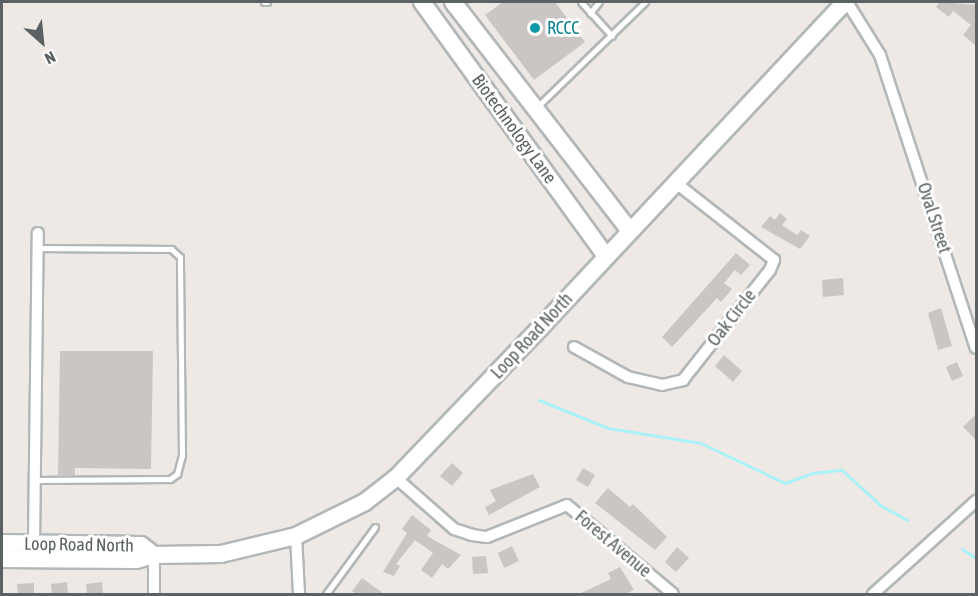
<!DOCTYPE html>
<html>
<head>
<meta charset="utf-8">
<style>
  body { margin:0 }
  #map { position:relative; width:978px; height:596px; overflow:hidden; background:#eee9e5; font-family:"Asap Condensed",sans-serif }
  div>[style] { position:absolute }
  .stream>* { height:3px; margin:-1.5px; padding:0 1.5px; transform-origin:1.5px; border-radius:1.5px; background:#aaf1f8 }
  .building>* { inset:0; background:#cbc6c4 }
  .roads { filter:drop-shadow(2px 0 #b2b7b8) drop-shadow(-2px 0 #b2b7b8) drop-shadow(0 2px #b2b7b8) drop-shadow(0 -2px #b2b7b8) }
  .lane>* { height:5px; margin:-2.5px; padding:0 2.5px; transform-origin:2.5px; border-radius:2.5px; background:#fff }
  .street>* { height:10px; margin:-5px; padding:0 5px; transform-origin:5px; border-radius:5px; background:#fff }
  .secondary>* { height:16px; margin:-8px; padding:0 8px; transform-origin:8px; border-radius:8px; background:#fff }
  .dots>* { width:16px; height:16px; translate:-50% -50%; box-sizing:border-box; border:3px solid #fff; border-radius:50% }
  span { translate:-50% -50%; white-space:nowrap; text-align:center; line-height:1.15; -webkit-text-stroke:6px #fff; paint-order:stroke }
  .culture-label { font-size:18px; color:#0d838f }
  .left { translate:0 -50%; text-align:left }
  .street-label { font-size:18px; color:#5c6264 }
  .frame { position:absolute; inset:0; border:3px solid #5c6264; pointer-events:none }
  .north { position:absolute; left:12px; top:12px; width:60px; height:60px; -webkit-text-stroke:4px #fff; paint-order:stroke; rotate:153deg; font-size:16px; font-weight:700; line-height:24px; text-align:center; color:#5c6264 }
  .north::after { content:''; display:block; margin:auto; width:21px; height:27px; background:#5c6264; clip-path:polygon(50% 0,100% 100%,50% 72%,0 100%) }
</style>
</head>
<body>
<div id="map">
  <div class="stream">
    <i style="left:539px;top:400px;width:74px;rotate:22.1deg"></i>
    <i style="left:608px;top:428px;width:94px;rotate:9.2deg"></i>
    <i style="left:701px;top:443px;width:93px;rotate:25.5deg"></i>
    <i style="left:785px;top:483px;width:29px;rotate:-20deg"></i>
    <i style="left:812px;top:473px;width:30px;rotate:-6deg"></i>
    <i style="left:842px;top:470px;width:52px;rotate:42.6deg"></i>
    <i style="left:880px;top:505px;width:31px;rotate:29deg"></i>
    <i style="left:962px;top:549px;width:17px;rotate:33deg"></i>
  </div>
  <div class="building">
    <i style="clip-path:polygon(503px 2px,555px 2px,585px 42px,534px 80px,485px 15px)"></i>
    <i style="clip-path:polygon(940px 2px,976px 5px,976px 46px,963px 35px,971px 25px,953px 11px,949px 17px,936px 7px)"></i>
    <i style="clip-path:polygon(780px 213px,787px 219px,782px 225px,797px 235px,801px 230px,810px 236px,800px 249px,761px 227px,770px 216px,775px 220px)"></i>
    <i style="clip-path:polygon(736px 253px,750px 265px,741px 275px,735px 270px,724px 283px,732px 289px,721px 302px,717px 298px,672px 347px,662px 337px)"></i>
    <i style="clip-path:polygon(843px 278px,844px 295px,823px 297px,822px 280px)"></i>
    <i style="clip-path:polygon(941px 308px,952px 346px,938px 350px,928px 313px)"></i>
    <i style="clip-path:polygon(60px 351px,153px 351px,151px 469px,75px 468px,75px 475px,58px 475px)"></i>
    <i style="clip-path:polygon(724px 355px,742px 371px,733px 382px,715px 366px)"></i>
    <i style="clip-path:polygon(957px 362px,963px 376px,952px 381px,946px 367px)"></i>
    <i style="clip-path:polygon(976px 414px,976px 440px,963px 427px)"></i>
    <i style="clip-path:polygon(452px 463px,463px 473px,452px 486px,440px 476px)"></i>
    <i style="clip-path:polygon(583px 468px,595px 475px,588px 487px,576px 480px)"></i>
    <i style="clip-path:polygon(533px 474px,540px 487px,489px 515px,485px 507px,496px 501px,490px 490px)"></i>
    <i style="clip-path:polygon(608px 488px,630px 507px,633px 504px,667px 537px,655px 550px,595px 503px)"></i>
    <i style="clip-path:polygon(412px 515px,431px 530px,427px 536px,461px 555px,448px 569px,442px 564px,432px 578px,421px 570px,433px 553px,415px 540px,396px 564px,400px 566px,394px 576px,383px 572px,407px 533px,402px 529px)"></i>
    <i style="clip-path:polygon(512px 546px,519px 561px,504px 568px,498px 553px)"></i>
    <i style="clip-path:polygon(677px 547px,689px 558px,676px 572px,665px 562px)"></i>
    <i style="clip-path:polygon(486px 556px,488px 573px,473px 574px,472px 557px)"></i>
    <i style="clip-path:polygon(620px 567px,634px 590px,625px 594px,579px 594px,611px 579px,608px 573px)"></i>
    <i style="clip-path:polygon(362px 578px,384px 594px,356px 594px,352px 591px)"></i>
    <i style="clip-path:polygon(67px 582px,68px 594px,52px 594px,51px 584px)"></i>
    <i style="clip-path:polygon(102px 582px,103px 594px,87px 594px,86px 584px)"></i>
    <i style="clip-path:polygon(34px 583px,34px 594px,18px 594px,17px 584px)"></i>
  </div>
  <div class="roads">
    <div class="lane">
      <i style="left:264px;top:2px;width:3px"></i>
      <i style="left:581px;top:2px;width:46px;rotate:47.6deg"></i>
      <i style="left:590px;top:13px;width:14px;rotate:-51deg"></i>
      <i style="left:537px;top:107px;width:151px;rotate:-44.2deg"></i>
      <i style="left:35px;top:480px;width:135px;rotate:-0.4deg"></i>
      <i style="left:170px;top:479px;width:9px;rotate:-36deg"></i>
      <i style="left:177px;top:474px;width:20px;rotate:-75deg"></i>
      <i style="left:182px;top:455px;width:198px;rotate:-90.6deg"></i>
      <i style="left:180px;top:257px;width:12px;rotate:-138deg"></i>
      <i style="left:171px;top:249px;width:133px;rotate:-179.6deg"></i>
      <i style="left:326px;top:594px;width:83px;rotate:-53.8deg"></i>
    </div>
    <div class="street">
      <i style="left:847px;top:2px;width:62px;rotate:58.1deg"></i>
      <i style="left:880px;top:55px;width:308px;rotate:71.9deg"></i>
      <i style="left:574px;top:347px;width:62px;rotate:29.1deg"></i>
      <i style="left:628px;top:377px;width:35px;rotate:13deg"></i>
      <i style="left:662px;top:385px;width:22px;rotate:-13deg"></i>
      <i style="left:683px;top:380px;width:140px;rotate:-51.7deg"></i>
      <i style="left:770px;top:270px;width:11px;rotate:-68deg"></i>
      <i style="left:774px;top:260px;width:126px;rotate:-141.8deg"></i>
      <i style="left:396px;top:478px;width:77px;rotate:41.3deg"></i>
      <i style="left:454px;top:529px;width:19px;rotate:18deg"></i>
      <i style="left:472px;top:535px;width:15px;rotate:8deg"></i>
      <i style="left:487px;top:537px;width:86px;rotate:-21.8deg"></i>
      <i style="left:567px;top:505px;width:138px;rotate:40deg"></i>
      <i style="left:296px;top:536px;width:58px;rotate:87deg"></i>
      <i style="left:34px;top:543px;width:310px;rotate:-89.3deg"></i>
      <i style="left:154px;top:594px;width:39px;rotate:-90deg"></i>
      <i style="left:873px;top:594px;width:139px;rotate:-42.1deg"></i>
    </div>
    <div class="secondary">
      <i style="left:422px;top:2px;width:314px;rotate:54.1deg"></i>
      <i style="left:453px;top:2px;width:289px;rotate:52.3deg"></i>
      <i style="left:2px;top:543px;width:139px;rotate:0.8deg"></i>
      <i style="left:141px;top:545px;width:16px;rotate:38deg"></i>
      <i style="left:2px;top:559px;width:134px;rotate:0.4deg"></i>
      <i style="left:136px;top:560px;width:19px;rotate:-16deg"></i>
      <i style="left:154px;top:555px;width:67px;rotate:-0.9deg"></i>
      <i style="left:221px;top:554px;width:77px;rotate:-13.5deg"></i>
      <i style="left:296px;top:536px;width:77px;rotate:-26.2deg"></i>
      <i style="left:365px;top:502px;width:39px;rotate:-38deg"></i>
      <i style="left:396px;top:478px;width:208px;rotate:-46.2deg"></i>
      <i style="left:540px;top:328px;width:446px;rotate:-46.9deg"></i>
    </div>
  </div>
  <div class="dots">
    <i style="left:535px;top:28px;background:#0f9aa8"></i>
  </div>
  <div class="culture-label">
    <span class="left" style="left:547px;top:28px">RCCC</span>
  </div>
  <div class="street-label">
    <span style="left:514px;top:129px;rotate:54deg">Biotechnology Lane</span>
    <span style="left:934px;top:218px;rotate:72deg">Oval Street</span>
    <span style="left:732px;top:318px;rotate:-52deg">Oak Circle</span>
    <span style="left:532px;top:336px;rotate:-47deg">Loop Road North</span>
    <span style="left:613px;top:544px;rotate:40deg">Forest Avenue</span>
    <span style="left:79px;top:545px;rotate:1deg">Loop Road North</span>
  </div>
  <div class="frame"></div>
  <div class="north">N</div>
</div>
</body>
</html>
